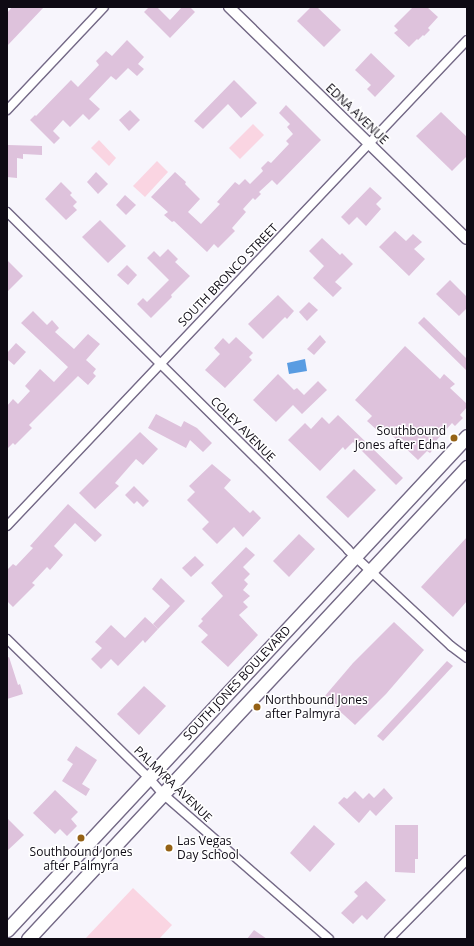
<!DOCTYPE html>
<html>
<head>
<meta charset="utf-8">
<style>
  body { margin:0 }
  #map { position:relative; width:474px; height:946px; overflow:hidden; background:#f7f5fc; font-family:"Open Sans",sans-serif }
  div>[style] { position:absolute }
  .green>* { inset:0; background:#fad5e2 }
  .water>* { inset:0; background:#599ce2 }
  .building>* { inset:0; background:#dec2dc }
  .roads { filter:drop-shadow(1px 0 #746986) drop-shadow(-1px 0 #746986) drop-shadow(0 1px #746986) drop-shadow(0 -1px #746986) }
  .minor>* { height:8px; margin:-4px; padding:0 4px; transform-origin:4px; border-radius:4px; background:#fff }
  .tertiary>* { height:10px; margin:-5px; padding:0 5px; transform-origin:5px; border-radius:5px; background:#fff }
  .primary>* { height:13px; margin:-6.5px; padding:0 6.5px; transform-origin:6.5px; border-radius:6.5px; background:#fff }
  .dots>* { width:11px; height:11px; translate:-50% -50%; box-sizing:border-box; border:2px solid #fff; border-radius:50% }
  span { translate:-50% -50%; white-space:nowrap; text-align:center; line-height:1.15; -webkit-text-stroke:3px #fff; paint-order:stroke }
  .street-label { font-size:12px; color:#0e0a14 }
  .poi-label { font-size:12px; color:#0e0a14 }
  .right { translate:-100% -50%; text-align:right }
  .left { translate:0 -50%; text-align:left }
  .frame { position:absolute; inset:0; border:8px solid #0e0a14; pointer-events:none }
</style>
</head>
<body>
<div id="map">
  <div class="green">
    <i style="clip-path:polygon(253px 124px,264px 135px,240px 159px,229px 148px)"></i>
    <i style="clip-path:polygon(99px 140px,116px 158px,109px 166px,91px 148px)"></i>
    <i style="clip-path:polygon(157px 161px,168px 172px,145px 197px,133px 186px)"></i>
    <i style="clip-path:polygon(133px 888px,172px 925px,159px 939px,85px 939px)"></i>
  </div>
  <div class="water">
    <i style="clip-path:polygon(305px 359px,307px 371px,289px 374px,287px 363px)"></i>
  </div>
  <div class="building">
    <i style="clip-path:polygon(12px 7px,44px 7px,7px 46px,7px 13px)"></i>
    <i style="clip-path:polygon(149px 7px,157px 7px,170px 20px,182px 7px,190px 7px,195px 12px,170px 38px,144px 12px)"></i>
    <i style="clip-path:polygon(311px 7px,317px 7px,341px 30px,324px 47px,297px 21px)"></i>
    <i style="clip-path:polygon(413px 7px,427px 7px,438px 17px,428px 28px,430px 30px,424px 36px,423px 35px,418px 40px,417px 39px,409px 47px,394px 33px,398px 30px,394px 26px)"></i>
    <i style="clip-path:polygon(127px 40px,144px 57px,138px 64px,144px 69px,137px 76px,128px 68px,116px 80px,111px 76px,89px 99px,100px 109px,89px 120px,83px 114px,70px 127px,63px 120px,53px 131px,60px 138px,54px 144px,30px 120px,35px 115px,36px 116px,71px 80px,78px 87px,99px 65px,96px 61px,106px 51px,112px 56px)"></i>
    <i style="clip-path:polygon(371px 53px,395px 76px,375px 97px,367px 89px,371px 85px,355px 70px)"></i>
    <i style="clip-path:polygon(234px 80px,257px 103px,241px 118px,228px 104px,203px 129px,194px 121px)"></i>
    <i style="clip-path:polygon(286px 105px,321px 140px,277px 185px,272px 180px,259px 192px,261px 194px,255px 200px,253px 198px,243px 209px,246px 212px,232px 228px,235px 231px,218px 248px,214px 244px,207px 252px,174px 221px,172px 222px,164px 215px,168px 212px,151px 197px,175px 172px,186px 182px,185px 184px,200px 199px,188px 212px,201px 224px,220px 204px,217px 202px,235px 182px,239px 185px,245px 179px,250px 184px,263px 171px,261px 168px,268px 161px,271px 163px,289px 144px,286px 141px,293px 134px,287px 127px,290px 124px,279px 113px)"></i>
    <i style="clip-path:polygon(130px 110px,140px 120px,129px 131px,119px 120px)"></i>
    <i style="clip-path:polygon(441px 112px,467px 137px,467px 156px,452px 171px,416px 136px)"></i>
    <i style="clip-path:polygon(8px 145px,42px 146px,42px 155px,23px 154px,23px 159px,17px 158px,17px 178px,7px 177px)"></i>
    <i style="clip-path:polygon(96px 172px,108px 184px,98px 194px,87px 182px)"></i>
    <i style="clip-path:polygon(61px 182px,72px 193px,70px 195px,77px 202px,73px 206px,77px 210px,66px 220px,45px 199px)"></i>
    <i style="clip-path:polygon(370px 187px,382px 198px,376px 204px,381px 209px,366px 226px,357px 217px,349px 225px,341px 217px)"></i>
    <i style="clip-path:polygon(125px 195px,136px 205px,126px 215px,116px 205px)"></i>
    <i style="clip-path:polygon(100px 220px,126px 246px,108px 263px,82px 237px)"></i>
    <i style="clip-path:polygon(395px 231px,406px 241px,413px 234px,422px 242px,414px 249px,425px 259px,409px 276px,379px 247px)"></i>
    <i style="clip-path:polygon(322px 238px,340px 255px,342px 253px,353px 264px,335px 282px,342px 288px,333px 297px,313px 278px,324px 266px,309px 251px)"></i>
    <i style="clip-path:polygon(168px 249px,178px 259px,175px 262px,190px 276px,171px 295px,172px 297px,151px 318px,137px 304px,143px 298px,147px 302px,169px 280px,147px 258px,154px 251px,160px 257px)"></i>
    <i style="clip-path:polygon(7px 260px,23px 276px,7px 292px)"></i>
    <i style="clip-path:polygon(127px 265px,137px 275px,128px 285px,117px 275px)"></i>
    <i style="clip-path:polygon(450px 280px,467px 297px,467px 308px,459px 316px,436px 294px)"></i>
    <i style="clip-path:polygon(278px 295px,294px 311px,287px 319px,285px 317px,263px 339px,248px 324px)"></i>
    <i style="clip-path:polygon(309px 302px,318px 310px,307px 321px,299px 312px)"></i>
    <i style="clip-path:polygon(33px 311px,47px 325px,52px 320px,59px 328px,55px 332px,74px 349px,88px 334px,100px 344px,86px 360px,96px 369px,93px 373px,96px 376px,88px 385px,78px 376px,29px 425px,32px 428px,15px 445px,13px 443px,7px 449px,7px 406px,13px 399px,18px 404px,30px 391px,25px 386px,40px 369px,54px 382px,68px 367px,21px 323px)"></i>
    <i style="clip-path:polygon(424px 317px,467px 359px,467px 371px,418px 323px)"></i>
    <i style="clip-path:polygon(320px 335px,326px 342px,314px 355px,307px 349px)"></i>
    <i style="clip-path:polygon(236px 337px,253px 353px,249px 357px,252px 360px,225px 388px,205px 370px,220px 354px,214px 348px,223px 338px,229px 344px)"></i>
    <i style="clip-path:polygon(16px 343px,26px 352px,14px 365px,7px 359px,7px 353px)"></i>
    <i style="clip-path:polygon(405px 346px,440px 379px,444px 374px,455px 384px,450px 388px,467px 404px,467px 407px,460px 415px,463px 418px,455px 426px,452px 423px,435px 442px,438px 444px,430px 453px,427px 451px,418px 460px,381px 425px,377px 430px,367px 421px,372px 416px,355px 400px)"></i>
    <i style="clip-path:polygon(278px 374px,294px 390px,297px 388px,304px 395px,318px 381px,327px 390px,302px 414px,293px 405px,276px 422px,253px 400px)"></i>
    <i style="clip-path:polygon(156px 414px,181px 427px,184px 421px,197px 428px,212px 443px,203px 452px,190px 440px,186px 448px,148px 428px)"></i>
    <i style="clip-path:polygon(338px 415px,403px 478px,396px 485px,353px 442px,345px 450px,343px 447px,320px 471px,288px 440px,305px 423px,311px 429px,322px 417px,329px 424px)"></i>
    <i style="clip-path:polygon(140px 432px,158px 449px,143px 465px,136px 459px,115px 483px,119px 486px,95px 509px,79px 493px)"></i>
    <i style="clip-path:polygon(212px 464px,231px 480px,224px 488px,250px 513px,253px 510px,261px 518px,243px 537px,234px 527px,217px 544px,202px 529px,209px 522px,187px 500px,195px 492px,189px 486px)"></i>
    <i style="clip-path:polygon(354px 469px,376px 490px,348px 518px,326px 497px)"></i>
    <i style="clip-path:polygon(134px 486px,149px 501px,143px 507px,137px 501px,134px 504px,125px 495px)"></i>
    <i style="clip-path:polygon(68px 504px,102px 535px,95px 542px,75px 523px,54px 546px,63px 555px,50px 570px,47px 567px,32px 583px,35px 585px,13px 607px,7px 601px,7px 570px,13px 564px,16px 566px,33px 548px,30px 546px)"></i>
    <i style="clip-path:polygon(299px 534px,315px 549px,289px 577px,273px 561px)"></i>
    <i style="clip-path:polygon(467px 537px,467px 601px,453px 617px,421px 587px)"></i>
    <i style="clip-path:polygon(246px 547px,255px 555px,243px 567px,250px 574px,244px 580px,248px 584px,243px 590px,250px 596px,243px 602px,248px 607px,239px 615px,258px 635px,228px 667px,201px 642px,208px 635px,198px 626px,203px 621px,201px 619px,223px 596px,211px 583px)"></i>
    <i style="clip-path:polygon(195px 556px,204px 565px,191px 577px,182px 568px)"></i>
    <i style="clip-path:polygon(161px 578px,185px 601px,158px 629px,153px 624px,170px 606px,152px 589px)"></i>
    <i style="clip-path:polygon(145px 617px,158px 629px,145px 643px,143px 640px,118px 666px,111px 659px,101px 669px,91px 659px,102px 648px,95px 642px,111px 625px,125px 638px)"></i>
    <i style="clip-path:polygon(394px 622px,424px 650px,386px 694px,355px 725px,324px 697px,353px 663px)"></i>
    <i style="clip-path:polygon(9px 657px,18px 685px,20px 684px,23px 694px,7px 699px,7px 658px)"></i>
    <i style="clip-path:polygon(447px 661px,453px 666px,383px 741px,377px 736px)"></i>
    <i style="clip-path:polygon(144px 686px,166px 706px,139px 735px,117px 714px)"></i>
    <i style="clip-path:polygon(76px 746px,97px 760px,82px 784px,90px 789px,86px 796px,62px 781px,73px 764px,67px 760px)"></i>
    <i style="clip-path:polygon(384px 788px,393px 798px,376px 816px,370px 810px,359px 823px,338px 803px,344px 797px,347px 799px,355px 791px,363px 799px,369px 793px,374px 798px)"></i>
    <i style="clip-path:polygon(55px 790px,78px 812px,71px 819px,77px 826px,67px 836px,60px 829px,55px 834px,33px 813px)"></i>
    <i style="clip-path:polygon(7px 818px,24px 835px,7px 851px)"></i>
    <i style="clip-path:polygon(314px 825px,335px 844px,310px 872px,290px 853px)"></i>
    <i style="clip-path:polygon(395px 825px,418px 825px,418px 859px,415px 859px,415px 873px,395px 872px)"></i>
    <i style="clip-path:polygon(366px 881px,386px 900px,367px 920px,362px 915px,353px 924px,341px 913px,358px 896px,354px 892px)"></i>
    <i style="clip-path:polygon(254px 930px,267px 939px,247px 939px)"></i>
  </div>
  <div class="roads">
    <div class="minor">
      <i style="left:7px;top:110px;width:141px;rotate:-46.7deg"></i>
      <i style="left:7px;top:212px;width:480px;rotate:44.7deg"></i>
      <i style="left:348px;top:550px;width:141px;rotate:43deg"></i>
      <i style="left:451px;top:646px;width:20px;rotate:37deg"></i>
      <i style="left:7px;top:526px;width:669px;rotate:-46.57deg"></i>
      <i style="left:7px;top:639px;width:199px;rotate:44.4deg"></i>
      <i style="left:149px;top:778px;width:21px;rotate:49deg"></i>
      <i style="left:163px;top:794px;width:220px;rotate:41.1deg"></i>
      <i style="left:389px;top:939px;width:111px;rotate:-45.4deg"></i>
    </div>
    <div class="tertiary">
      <i style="left:229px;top:7px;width:332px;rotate:44.3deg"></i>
    </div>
    <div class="primary">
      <i style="left:7px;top:930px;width:675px;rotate:-47.04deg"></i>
      <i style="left:28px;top:939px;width:645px;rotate:-47.07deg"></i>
    </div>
  </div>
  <div class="dots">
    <i style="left:454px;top:438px;background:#956215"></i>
    <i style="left:257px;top:707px;background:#956215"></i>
    <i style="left:81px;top:838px;background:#956215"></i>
    <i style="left:169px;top:848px;background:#956215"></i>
  </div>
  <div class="street-label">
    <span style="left:357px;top:114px;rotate:44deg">EDNA AVENUE</span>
    <span style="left:228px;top:275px;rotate:-46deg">SOUTH BRONCO STREET</span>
    <span style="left:243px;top:429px;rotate:45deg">COLEY AVENUE</span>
    <span style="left:237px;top:683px;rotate:-47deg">SOUTH JONES BOULEVARD</span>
    <span style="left:173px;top:784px;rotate:44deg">PALMYRA AVENUE</span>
  </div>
  <div class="poi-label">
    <span class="right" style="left:446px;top:438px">Southbound<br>Jones after Edna</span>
    <span class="left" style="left:265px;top:707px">Northbound Jones<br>after Palmyra</span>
    <span class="left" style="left:177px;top:848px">Las Vegas<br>Day School</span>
    <span style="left:81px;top:859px">Southbound Jones<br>after Palmyra</span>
  </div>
  <div class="frame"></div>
</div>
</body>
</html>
